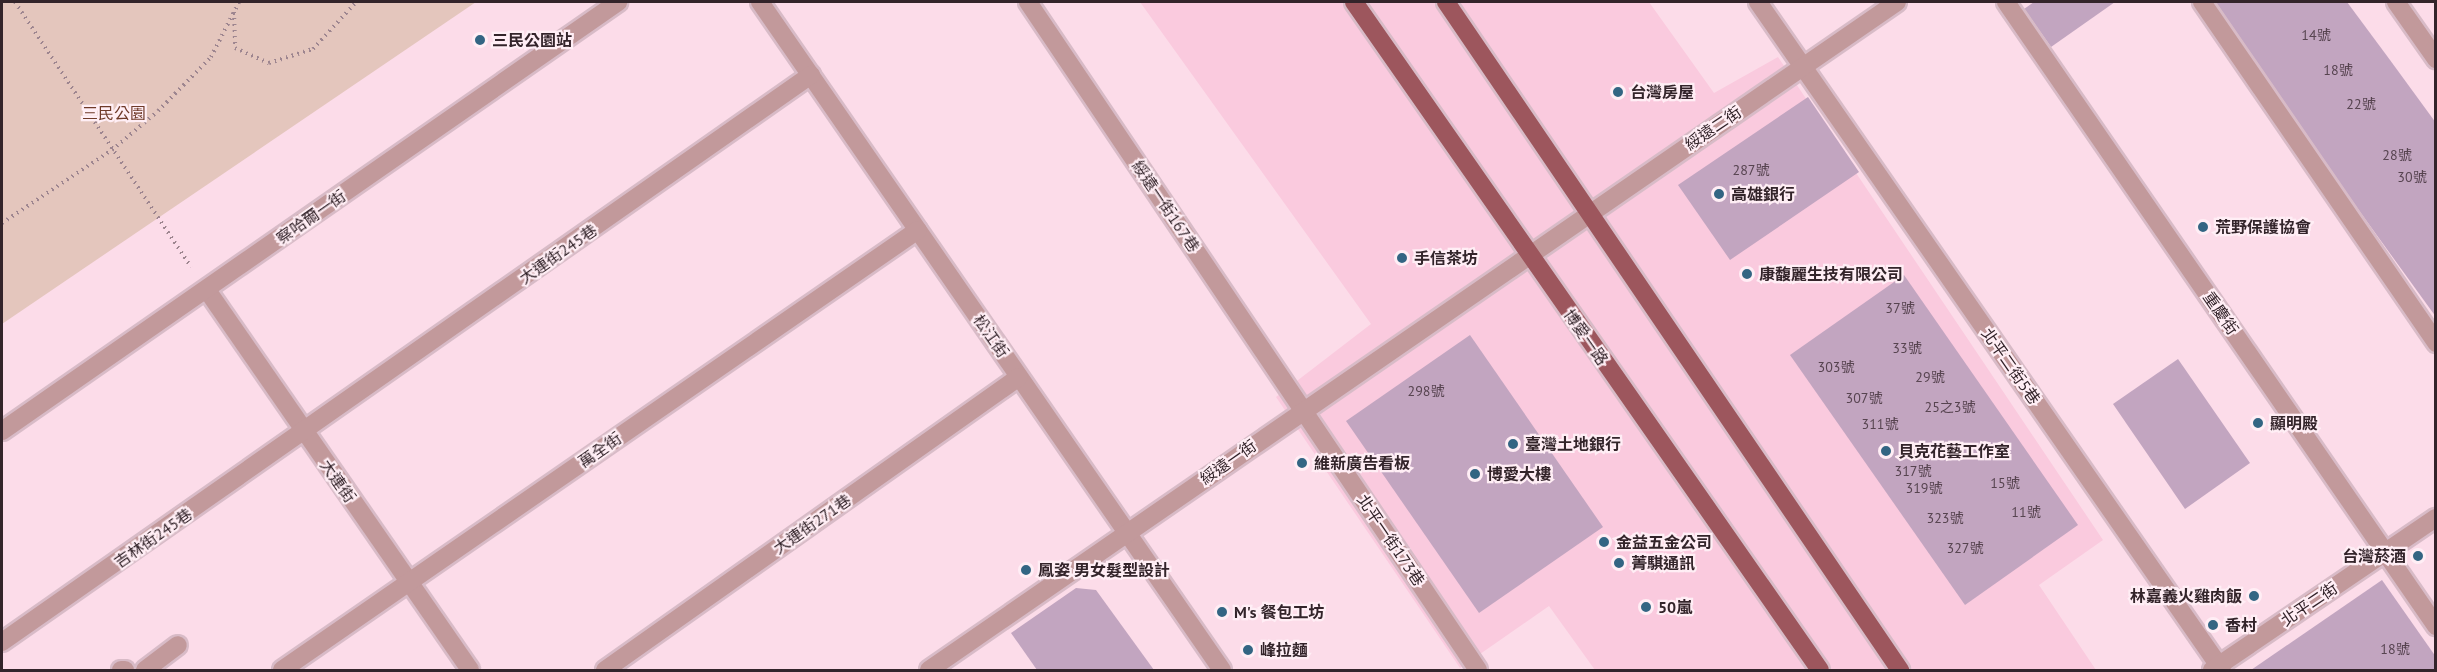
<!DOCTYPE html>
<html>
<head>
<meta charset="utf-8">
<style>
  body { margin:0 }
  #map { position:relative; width:2437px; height:672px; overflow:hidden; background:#fcdce9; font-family:"PT Sans","Noto Sans TC",sans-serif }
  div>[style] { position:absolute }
  .built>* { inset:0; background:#facade }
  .green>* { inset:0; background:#e4c6bd }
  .building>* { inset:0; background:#c2a5c0 }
  .path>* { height:4px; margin-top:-2px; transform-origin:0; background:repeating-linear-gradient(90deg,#9d858f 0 1.5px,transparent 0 6px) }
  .roads { filter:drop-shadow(2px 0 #d8bbc7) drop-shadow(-2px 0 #d8bbc7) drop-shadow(0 2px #d8bbc7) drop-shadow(0 -2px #d8bbc7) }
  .minor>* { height:18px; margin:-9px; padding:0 9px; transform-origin:9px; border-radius:9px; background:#c2999b }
  .major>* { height:18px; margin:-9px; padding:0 9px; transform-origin:9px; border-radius:9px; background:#9d565d }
  .dots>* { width:16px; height:16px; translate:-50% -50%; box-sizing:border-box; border:3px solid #ffeef5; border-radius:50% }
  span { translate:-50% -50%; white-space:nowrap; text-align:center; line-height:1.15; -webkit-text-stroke:4.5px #ffeef5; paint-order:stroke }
  .number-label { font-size:14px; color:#574450 }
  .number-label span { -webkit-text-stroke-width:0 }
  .poi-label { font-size:16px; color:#33242a; font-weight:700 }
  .left { translate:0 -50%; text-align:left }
  .right { translate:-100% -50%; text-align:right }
  .park-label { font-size:16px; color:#6f3a29 }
  .street-label { font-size:16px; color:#33242a }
  .frame { position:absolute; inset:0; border:3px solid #33242a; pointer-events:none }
</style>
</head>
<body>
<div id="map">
  <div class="built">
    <i style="clip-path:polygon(1140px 2px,1649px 2px,1714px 93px,1778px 57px,2103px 540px,2039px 585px,2096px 670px,1595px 670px,1549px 606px,1460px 668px,1276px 397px,1371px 324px)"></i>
  </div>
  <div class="green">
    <i style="clip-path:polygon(2px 2px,476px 2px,2px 324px)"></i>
  </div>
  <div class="building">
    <i style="clip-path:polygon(2034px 2px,2115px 2px,2051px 47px,2024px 9px)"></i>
    <i style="clip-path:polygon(2208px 2px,2347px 2px,2390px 60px,2436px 123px,2436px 317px)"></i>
    <i style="clip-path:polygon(1808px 97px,1859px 172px,1730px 260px,1678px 185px)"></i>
    <i style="clip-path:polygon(1904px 275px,2078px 525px,1965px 605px,1790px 355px)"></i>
    <i style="clip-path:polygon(1470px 335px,1603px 527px,1479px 613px,1346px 421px)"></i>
    <i style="clip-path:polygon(2178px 359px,2250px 463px,2185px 509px,2113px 404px)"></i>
    <i style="clip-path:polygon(2382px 580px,2436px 657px,2436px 670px,2251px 670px)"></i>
    <i style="clip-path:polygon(1076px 588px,1096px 590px,1154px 670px,1037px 670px,1011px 633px)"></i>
  </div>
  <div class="path">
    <i style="left:15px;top:2px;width:318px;rotate:56.4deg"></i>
    <i style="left:234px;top:12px;width:36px;rotate:88deg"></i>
    <i style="left:235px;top:48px;width:37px;rotate:24deg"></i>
    <i style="left:269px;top:63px;width:46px;rotate:-17.7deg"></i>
    <i style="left:313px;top:49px;width:64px;rotate:-47.5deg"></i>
    <i style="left:2px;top:223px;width:132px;rotate:-33.6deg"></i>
    <i style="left:112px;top:150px;width:60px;rotate:-40.3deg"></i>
    <i style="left:158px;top:111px;width:76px;rotate:-45.5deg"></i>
    <i style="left:211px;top:57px;width:62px;rotate:-63deg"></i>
  </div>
  <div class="roads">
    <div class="minor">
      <i style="left:760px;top:2px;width:812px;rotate:55.33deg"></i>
      <i style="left:1028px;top:2px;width:805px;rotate:56.03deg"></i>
      <i style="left:1758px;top:2px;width:813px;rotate:55.22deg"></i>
      <i style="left:2006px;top:2px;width:758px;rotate:55.43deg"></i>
      <i style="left:2202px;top:2px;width:414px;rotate:55.5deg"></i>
      <i style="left:2396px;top:2px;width:70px;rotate:54.9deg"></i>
      <i style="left:207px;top:290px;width:462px;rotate:55.3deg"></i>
      <i style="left:2px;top:431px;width:751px;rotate:-34.85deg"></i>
      <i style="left:2px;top:642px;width:988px;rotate:-35.03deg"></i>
      <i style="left:121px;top:670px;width:4px"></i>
      <i style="left:145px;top:670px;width:41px;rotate:-37.1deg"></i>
      <i style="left:282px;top:670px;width:773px;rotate:-34.68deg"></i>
      <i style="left:605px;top:670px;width:507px;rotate:-35.29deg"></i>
      <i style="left:929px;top:670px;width:1176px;rotate:-34.61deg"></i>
      <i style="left:2212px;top:670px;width:271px;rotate:-34.2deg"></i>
    </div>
    <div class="major">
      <i style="left:1354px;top:2px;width:814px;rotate:55.1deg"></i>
      <i style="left:1446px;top:2px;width:808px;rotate:55.8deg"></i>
    </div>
  </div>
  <div class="dots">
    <i style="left:480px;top:40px;background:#336583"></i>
    <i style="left:1618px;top:92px;background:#336583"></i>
    <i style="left:1719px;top:194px;background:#336583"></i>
    <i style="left:2203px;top:227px;background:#336583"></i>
    <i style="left:1402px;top:258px;background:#336583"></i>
    <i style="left:1747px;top:274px;background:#336583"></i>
    <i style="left:2258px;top:423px;background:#336583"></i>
    <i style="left:1513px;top:444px;background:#336583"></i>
    <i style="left:1886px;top:451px;background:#336583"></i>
    <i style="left:1302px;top:463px;background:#336583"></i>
    <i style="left:1475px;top:474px;background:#336583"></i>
    <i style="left:1604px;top:542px;background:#336583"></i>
    <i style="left:2418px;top:556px;background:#336583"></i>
    <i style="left:1619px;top:563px;background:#336583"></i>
    <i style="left:1026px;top:570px;background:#336583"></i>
    <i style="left:2254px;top:596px;background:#336583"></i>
    <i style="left:1646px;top:607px;background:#336583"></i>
    <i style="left:1222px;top:612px;background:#336583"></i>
    <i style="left:2213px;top:625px;background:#336583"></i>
    <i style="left:1248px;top:650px;background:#336583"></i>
  </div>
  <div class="number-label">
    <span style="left:2316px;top:35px">14號</span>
    <span style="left:2338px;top:70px">18號</span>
    <span style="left:2361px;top:104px">22號</span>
    <span style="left:2397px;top:155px">28號</span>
    <span style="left:1751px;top:170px">287號</span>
    <span style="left:2412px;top:177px">30號</span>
    <span style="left:1900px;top:308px">37號</span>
    <span style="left:1907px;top:348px">33號</span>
    <span style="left:1836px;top:367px">303號</span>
    <span style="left:1930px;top:377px">29號</span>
    <span style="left:1426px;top:391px">298號</span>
    <span style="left:1864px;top:398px">307號</span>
    <span style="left:1950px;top:407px">25之3號</span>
    <span style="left:1880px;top:424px">311號</span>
    <span style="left:1913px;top:471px">317號</span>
    <span style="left:2005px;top:483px">15號</span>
    <span style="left:1924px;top:488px">319號</span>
    <span style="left:2026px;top:512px">11號</span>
    <span style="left:1945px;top:518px">323號</span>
    <span style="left:1965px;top:548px">327號</span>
    <span style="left:2395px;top:649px">18號</span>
  </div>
  <div class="poi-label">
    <span class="left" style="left:492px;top:40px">三民公園站</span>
    <span class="left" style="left:1630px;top:92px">台灣房屋</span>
    <span class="left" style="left:1731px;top:194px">高雄銀行</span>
    <span class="left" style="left:2215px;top:227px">荒野保護協會</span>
    <span class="left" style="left:1414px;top:258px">手信茶坊</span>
    <span class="left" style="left:1759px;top:274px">康馥麗生技有限公司</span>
    <span class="left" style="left:2270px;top:423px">顯明殿</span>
    <span class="left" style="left:1525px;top:444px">臺灣土地銀行</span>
    <span class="left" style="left:1898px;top:451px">貝克花藝工作室</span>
    <span class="left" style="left:1314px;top:463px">維新廣告看板</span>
    <span class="left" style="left:1487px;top:474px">博愛大樓</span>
    <span class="left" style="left:1616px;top:542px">金益五金公司</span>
    <span class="right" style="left:2406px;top:556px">台灣菸酒</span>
    <span class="left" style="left:1631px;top:563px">菁騏通訊</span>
    <span class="left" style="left:1038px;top:570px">鳳姿 男女髮型設計</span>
    <span class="right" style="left:2242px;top:596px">林嘉義火雞肉飯</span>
    <span class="left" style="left:1658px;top:607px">50嵐</span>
    <span class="left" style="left:1234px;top:612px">M's 餐包工坊</span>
    <span class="left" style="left:2225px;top:625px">香村</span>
    <span class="left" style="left:1260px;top:650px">峰拉麵</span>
  </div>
  <div class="park-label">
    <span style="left:114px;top:113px">三民公園</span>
  </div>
  <div class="street-label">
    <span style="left:1713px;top:128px;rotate:-34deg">綏遠二街</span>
    <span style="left:1166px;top:206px;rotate:56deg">綏遠一街167巷</span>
    <span style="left:311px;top:217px;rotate:-35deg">察哈爾一街</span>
    <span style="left:558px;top:254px;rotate:-35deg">大連街245巷</span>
    <span style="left:2221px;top:313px;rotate:55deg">重慶街</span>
    <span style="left:991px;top:336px;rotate:55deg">松江街</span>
    <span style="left:1586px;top:337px;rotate:55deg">博愛一路</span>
    <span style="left:2011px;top:366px;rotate:55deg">北平二街5巷</span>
    <span style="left:600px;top:450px;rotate:-35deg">萬全街</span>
    <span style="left:1228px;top:462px;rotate:-35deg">綏遠一街</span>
    <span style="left:338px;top:481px;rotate:55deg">大連街</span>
    <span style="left:812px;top:524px;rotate:-35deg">大連街271巷</span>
    <span style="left:153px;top:538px;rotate:-35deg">吉林街245巷</span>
    <span style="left:1391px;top:540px;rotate:56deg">北平一街173巷</span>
    <span style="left:2309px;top:604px;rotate:-34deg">北平二街</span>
  </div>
  <div class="frame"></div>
</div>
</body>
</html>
